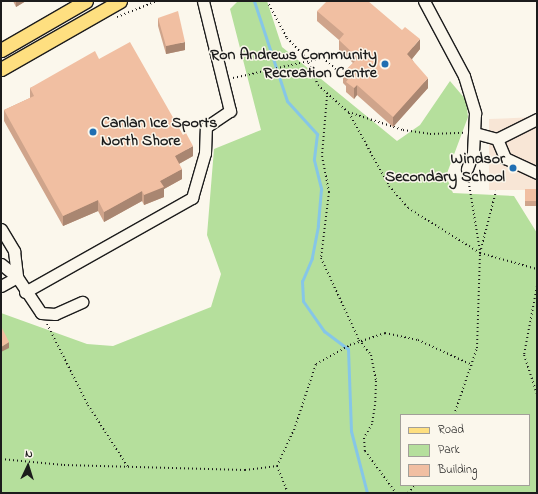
<!DOCTYPE html>
<html>
<head>
<meta charset="utf-8">
<style>
  body { margin:0 }
  #map { position:relative; width:538px; height:494px; overflow:hidden; background:#fbf7ec; font-family:"Indie Flower",sans-serif }
  div>[style] { position:absolute }
  .built>* { inset:0; background:#f8e6d6 }
  .green>* { inset:0; background:#b5df9c }
  .stream>* { height:3px; margin:-1.5px; padding:0 1.5px; transform-origin:1.5px; border-radius:1.5px; background:#86c6e7 }
  .path>* { height:2px; margin-top:-1px; transform-origin:0; background:repeating-linear-gradient(90deg,#1c1c1c 0 1px,transparent 0 4px) }
  .roads { filter:drop-shadow(1px 0 #1c1c1c) drop-shadow(-1px 0 #1c1c1c) drop-shadow(0 1px #1c1c1c) drop-shadow(0 -1px #1c1c1c) }
  .minor>* { height:11px; margin:-5.5px; padding:0 5.5px; transform-origin:5.5px; border-radius:5.5px; background:#fbf7ec }
  .major>* { height:13px; margin:-6.5px; padding:0 6.5px; transform-origin:6.5px; border-radius:6.5px; background:#fedf80 }
  .wall>* { inset:0; background:#cfa48b }
  .shaded-wall>* { inset:0; background:#a98671 }
  .building>* { inset:0; background:#f1bfa2 }
  .dots>* { width:11px; height:11px; translate:-50% -50%; box-sizing:border-box; border:2px solid #fbf7ec; border-radius:50% }
  span { translate:-50% -50%; white-space:nowrap; text-align:center; line-height:1.15; -webkit-text-stroke:3px #fbf7ec; paint-order:stroke }
  .poi-label { font-size:16px; color:#1c1c1c; font-weight:700 }
  .right { translate:-100% -50%; text-align:right }
  .left { translate:0 -50%; text-align:left }
  .frame { position:absolute; inset:0; border:2px solid #1c1c1c; pointer-events:none }
  .legend { position:absolute; left:400px; top:414px; width:130px; height:72px; box-sizing:border-box; background:#fbf7ec; border:1px solid #a29f99; margin:0; padding:5px 7px; list-style:none; font-size:12px; color:#1c1c1c }
  .legend li { display:flex; align-items:center; gap:8px; height:20px }
  .legend b { width:20px; border:1px solid #a29f99 }
  .north { position:absolute; left:8px; top:446px; width:40px; height:40px; -webkit-text-stroke:3px #fbf7ec; paint-order:stroke; rotate:4deg; font-size:11px; font-weight:700; line-height:16px; text-align:center; color:#1c1c1c }
  .north::after { content:''; display:block; margin:auto; width:14px; height:18px; background:#1c1c1c; clip-path:polygon(50% 0,100% 100%,50% 72%,0 100%) }
</style>
</head>
<body>
<div id="map">
  <div class="built">
    <i style="clip-path:polygon(537px 117px,537px 190px,489px 190px,489px 119px)"></i>
  </div>
  <div class="green">
    <i style="clip-path:polygon(evenodd,238px 1px,267px 1px,282px 47px,397px 141px,420px 125px,450px 81px,466px 100px,468px 117px,446px 176px,453px 193px,514px 196px,537px 233px,537px 493px,1px 493px,1px 313px,87px 344px,113px 346px,211px 307px,221px 274px,207px 235px,214px 149px,261px 130px,230px 9px,238px 1px,401px 415px,529px 415px,529px 485px,401px 485px,401px 415px)"></i>
  </div>
  <div class="stream">
    <i style="left:254px;top:1px;width:105px;rotate:71.7deg"></i>
    <i style="left:287px;top:101px;width:45px;rotate:47.7deg"></i>
    <i style="left:317px;top:134px;width:26px;rotate:97deg"></i>
    <i style="left:314px;top:160px;width:30px;rotate:76deg"></i>
    <i style="left:321px;top:189px;width:37px;rotate:95deg"></i>
    <i style="left:318px;top:226px;width:33px;rotate:101deg"></i>
    <i style="left:312px;top:258px;width:25px;rotate:113deg"></i>
    <i style="left:302px;top:281px;width:20px;rotate:87deg"></i>
    <i style="left:303px;top:301px;width:37px;rotate:55deg"></i>
    <i style="left:324px;top:331px;width:30px;rotate:37deg"></i>
    <i style="left:348px;top:349px;width:82px;rotate:87.9deg"></i>
    <i style="left:351px;top:431px;width:64px;rotate:75.5deg"></i>
  </div>
  <div class="path">
    <i style="left:267px;top:1px;width:42px;rotate:61.6deg"></i>
    <i style="left:287px;top:38px;width:29px;rotate:46deg"></i>
    <i style="left:307px;top:59px;width:28px;rotate:67deg"></i>
    <i style="left:318px;top:85px;width:40px;rotate:42deg"></i>
    <i style="left:348px;top:112px;width:58px;rotate:18.1deg"></i>
    <i style="left:403px;top:130px;width:27px;rotate:8deg"></i>
    <i style="left:430px;top:134px;width:34px;rotate:-2deg"></i>
    <i style="left:117px;top:17px;width:43px;rotate:-21.8deg"></i>
    <i style="left:233px;top:78px;width:92px;rotate:-12.5deg"></i>
    <i style="left:323px;top:58px;width:23px;rotate:41deg"></i>
    <i style="left:327px;top:96px;width:60px;rotate:94.8deg"></i>
    <i style="left:322px;top:156px;width:37px;rotate:79deg"></i>
    <i style="left:329px;top:192px;width:66px;rotate:96.9deg"></i>
    <i style="left:321px;top:258px;width:90px;rotate:65.1deg"></i>
    <i style="left:359px;top:340px;width:19px;rotate:51deg"></i>
    <i style="left:371px;top:355px;width:26px;rotate:79deg"></i>
    <i style="left:376px;top:381px;width:24px;rotate:92deg"></i>
    <i style="left:375px;top:405px;width:19px;rotate:99deg"></i>
    <i style="left:372px;top:424px;width:16px;rotate:120deg"></i>
    <i style="left:364px;top:438px;width:13px;rotate:86deg"></i>
    <i style="left:365px;top:451px;width:52px;rotate:53.6deg"></i>
    <i style="left:349px;top:113px;width:83px;rotate:61.3deg"></i>
    <i style="left:389px;top:186px;width:29px;rotate:49deg"></i>
    <i style="left:408px;top:208px;width:85px;rotate:32deg"></i>
    <i style="left:480px;top:253px;width:59px;rotate:15.7deg"></i>
    <i style="left:468px;top:178px;width:74px;rotate:80.7deg"></i>
    <i style="left:537px;top:286px;width:70px;rotate:100.7deg"></i>
    <i style="left:524px;top:355px;width:41px;rotate:71.6deg"></i>
    <i style="left:47px;top:324px;width:91px;rotate:63.2deg"></i>
    <i style="left:88px;top:405px;width:74px;rotate:57.2deg"></i>
    <i style="left:454px;top:415px;width:71px;rotate:-71.1deg"></i>
    <i style="left:477px;top:348px;width:95px;rotate:-88.2deg"></i>
    <i style="left:480px;top:253px;width:64px;rotate:-75.5deg"></i>
    <i style="left:1px;top:459px;width:63px;rotate:5.4deg"></i>
    <i style="left:64px;top:465px;width:181px;rotate:1.6deg"></i>
    <i style="left:245px;top:470px;width:32px;rotate:-7deg"></i>
    <i style="left:277px;top:466px;width:40px;rotate:-65deg"></i>
    <i style="left:294px;top:430px;width:70px;rotate:-71.6deg"></i>
    <i style="left:316px;top:364px;width:39px;rotate:-29deg"></i>
    <i style="left:350px;top:345px;width:37px;rotate:-19deg"></i>
    <i style="left:385px;top:333px;width:34px;rotate:12deg"></i>
    <i style="left:418px;top:340px;width:60px;rotate:24.8deg"></i>
    <i style="left:277px;top:466px;width:29px;rotate:68deg"></i>
    <i style="left:408px;top:493px;width:11px;rotate:-49deg"></i>
  </div>
  <div class="roads">
    <div class="minor">
      <i style="left:424px;top:1px;width:85px;rotate:61.9deg"></i>
      <i style="left:464px;top:76px;width:39px;rotate:73deg"></i>
      <i style="left:475px;top:113px;width:40px;rotate:92.9deg"></i>
      <i style="left:473px;top:153px;width:17px;rotate:111deg"></i>
      <i style="left:475px;top:133px;width:23px;rotate:15deg"></i>
      <i style="left:497px;top:139px;width:45px;rotate:-26.6deg"></i>
      <i style="left:497px;top:139px;width:21px;rotate:67deg"></i>
      <i style="left:505px;top:158px;width:35px;rotate:25deg"></i>
      <i style="left:1px;top:229px;width:26px;rotate:59deg"></i>
      <i style="left:14px;top:251px;width:26px;rotate:83deg"></i>
      <i style="left:1px;top:264px;width:21px;rotate:39deg"></i>
      <i style="left:17px;top:277px;width:43px;rotate:56.3deg"></i>
      <i style="left:41px;top:313px;width:14px;rotate:4deg"></i>
      <i style="left:55px;top:314px;width:30px;rotate:-24deg"></i>
      <i style="left:1px;top:286px;width:18px;rotate:-29deg"></i>
      <i style="left:25px;top:292px;width:192px;rotate:-29.4deg"></i>
      <i style="left:192px;top:198px;width:47px;rotate:-73.9deg"></i>
      <i style="left:205px;top:153px;width:26px;rotate:-88deg"></i>
      <i style="left:206px;top:127px;width:29px;rotate:-34deg"></i>
      <i style="left:230px;top:111px;width:113px;rotate:-103.8deg"></i>
    </div>
    <div class="major">
      <i style="left:1px;top:50px;width:98px;rotate:-30deg"></i>
      <i style="left:1px;top:69px;width:137px;rotate:-29.7deg"></i>
    </div>
  </div>
  <div class="wall">
    <i style="clip-path:polygon(13px 1px,26px 1px,16px 7px)"></i>
    <i style="clip-path:polygon(317px 11px,420px 49px,412px 59px,428px 88px,393px 127px,357px 95px,354px 99px,346px 92px,346px 86px,343px 83px,343px 73px,353px 63px,339px 50px,339px 40px,317px 21px)"></i>
    <i style="clip-path:polygon(158px 18px,185px 50px,166px 54px,158px 26px)"></i>
    <i style="clip-path:polygon(99px 59px,193px 156px,179px 164px,182px 179px,164px 189px,164px 197px,144px 205px,142px 201px,104px 222px,98px 211px,63px 226px,4px 121px,4px 110px,30px 98px,30px 88px)"></i>
    <i style="clip-path:polygon(525px 189px,537px 189px,537px 206px,525px 206px)"></i>
  </div>
  <div class="shaded-wall">
    <i style="clip-path:polygon(16px 1px,26px 1px,16px 7px)"></i>
    <i style="clip-path:polygon(420px 39px,420px 49px,407px 65px,407px 54px)"></i>
    <i style="clip-path:polygon(185px 42px,185px 50px,166px 54px,166px 46px)"></i>
    <i style="clip-path:polygon(428px 78px,428px 88px,393px 127px,393px 117px)"></i>
    <i style="clip-path:polygon(357px 85px,357px 95px,354px 99px,354px 88px)"></i>
    <i style="clip-path:polygon(193px 146px,193px 156px,175px 166px,175px 156px)"></i>
    <i style="clip-path:polygon(182px 169px,182px 179px,164px 189px,164px 197px,144px 205px,144px 195px,160px 181px)"></i>
    <i style="clip-path:polygon(142px 191px,142px 201px,104px 222px,104px 212px)"></i>
    <i style="clip-path:polygon(98px 200px,98px 211px,63px 226px,63px 216px)"></i>
    <i style="clip-path:polygon(9px 342px,9px 348px,1px 352px,1px 347px)"></i>
  </div>
  <div class="building">
    <i style="clip-path:polygon(327px 1px,368px 1px,402px 30px,405px 27px,420px 39px,407px 54px,428px 78px,393px 117px,357px 85px,354px 88px,346px 82px,349px 78px,343px 73px,358px 58px,339px 40px,344px 34px,317px 11px)"></i>
    <i style="clip-path:polygon(178px 11px,185px 42px,166px 46px,158px 18px)"></i>
    <i style="clip-path:polygon(130px 42px,183px 135px,186px 133px,193px 146px,175px 156px,182px 169px,160px 181px,164px 187px,144px 195px,142px 191px,104px 212px,98px 200px,63px 216px,4px 110px,34px 96px,30px 88px,95px 51px,99px 59px)"></i>
    <i style="clip-path:polygon(525px 189px,537px 189px,537px 201px,525px 201px)"></i>
    <i style="clip-path:polygon(1px 326px,9px 342px,1px 347px)"></i>
  </div>
  <div class="dots">
    <i style="left:385px;top:64px;background:#1f6fb2"></i>
    <i style="left:93px;top:132px;background:#1f6fb2"></i>
    <i style="left:513px;top:168px;background:#1f6fb2"></i>
  </div>
  <div class="poi-label">
    <span class="right" style="left:377px;top:64px">Ron Andrews Community<br>Recreation Centre</span>
    <span class="left" style="left:101px;top:132px">Canlan Ice Sports<br>North Shore</span>
    <span class="right" style="left:505px;top:168px">Windsor<br>Secondary School</span>
  </div>
  <div class="frame"></div>
  <ul class="legend">
  <li><b style="height:5px;background:#fedf80"></b>Road</li>
  <li><b style="height:11px;background:#b5df9c"></b>Park</li>
  <li><b style="height:11px;background:#f1bfa2"></b>Building</li>
  </ul>
  <div class="north">N</div>
</div>
</body>
</html>
